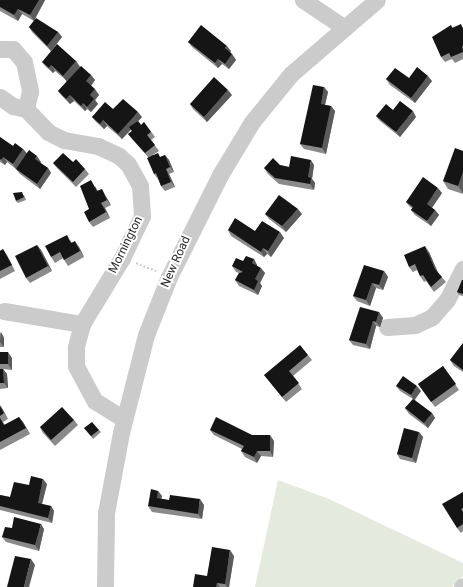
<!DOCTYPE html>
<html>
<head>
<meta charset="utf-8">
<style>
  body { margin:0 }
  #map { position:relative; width:463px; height:587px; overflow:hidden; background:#fff; font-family:Roboto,sans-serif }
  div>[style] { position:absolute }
  .green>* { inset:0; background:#e4eade }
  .path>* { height:2px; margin-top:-1px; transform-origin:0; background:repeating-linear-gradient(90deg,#cbcbcb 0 2px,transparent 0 4px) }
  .minor>* { height:17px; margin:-8.5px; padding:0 8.5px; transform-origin:8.5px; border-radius:8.5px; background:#cbcbcb }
  .wall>* { inset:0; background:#8a8a8a }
  .shaded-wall>* { inset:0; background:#5b5b5b }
  .building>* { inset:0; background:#151515 }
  span { translate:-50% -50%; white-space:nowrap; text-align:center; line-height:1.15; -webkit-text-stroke:4px #fff; paint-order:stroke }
  .street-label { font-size:12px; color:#2e2e2e }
</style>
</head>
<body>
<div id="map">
  <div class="green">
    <i style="clip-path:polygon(278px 480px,329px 499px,463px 563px,463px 576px,452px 587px,255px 587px)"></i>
  </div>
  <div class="path">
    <i style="left:136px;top:263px;width:22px;rotate:22deg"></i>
  </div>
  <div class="minor">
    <i style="left:303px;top:0;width:50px;rotate:33.7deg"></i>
    <i style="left:0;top:49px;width:13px"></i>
    <i style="left:13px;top:49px;width:17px;rotate:50deg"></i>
    <i style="left:24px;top:62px;width:30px;rotate:78deg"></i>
    <i style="left:30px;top:91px;width:18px;rotate:103deg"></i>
    <i style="left:0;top:97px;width:16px;rotate:35deg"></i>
    <i style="left:13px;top:106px;width:13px;rotate:13deg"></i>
    <i style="left:26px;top:109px;width:32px;rotate:46deg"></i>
    <i style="left:48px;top:132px;width:18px;rotate:27deg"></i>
    <i style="left:64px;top:140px;width:35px;rotate:10deg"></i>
    <i style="left:98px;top:146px;width:23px;rotate:25deg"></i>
    <i style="left:119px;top:156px;width:12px;rotate:42deg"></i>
    <i style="left:128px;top:164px;width:25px;rotate:61deg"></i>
    <i style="left:140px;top:186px;width:30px;rotate:86deg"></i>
    <i style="left:142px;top:216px;width:47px;rotate:115.5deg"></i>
    <i style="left:122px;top:258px;width:77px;rotate:121.2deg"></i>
    <i style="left:82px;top:324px;width:24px;rotate:105deg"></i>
    <i style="left:76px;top:347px;width:19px;rotate:90deg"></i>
    <i style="left:76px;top:366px;width:40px;rotate:62deg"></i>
    <i style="left:95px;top:401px;width:34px;rotate:32deg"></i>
    <i style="left:4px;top:311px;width:79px;rotate:9.5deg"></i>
    <i style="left:387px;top:327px;width:28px;rotate:-4deg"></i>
    <i style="left:415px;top:325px;width:19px;rotate:-25deg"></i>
    <i style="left:432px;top:317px;width:23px;rotate:-49deg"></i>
    <i style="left:447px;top:300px;width:35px;rotate:-63deg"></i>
    <i style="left:105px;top:587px;width:74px;rotate:-89.2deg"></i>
    <i style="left:106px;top:513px;width:81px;rotate:-79.4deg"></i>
    <i style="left:121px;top:433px;width:101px;rotate:-75.7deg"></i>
    <i style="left:146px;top:335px;width:62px;rotate:-68.4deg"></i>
    <i style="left:169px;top:277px;width:114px;rotate:-63.4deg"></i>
    <i style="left:220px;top:175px;width:62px;rotate:-58.9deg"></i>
    <i style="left:252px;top:122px;width:62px;rotate:-50.9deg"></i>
    <i style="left:291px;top:74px;width:113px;rotate:-40.7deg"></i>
    <i style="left:462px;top:587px;width:1px;rotate:-45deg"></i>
  </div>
  <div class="wall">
    <i style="clip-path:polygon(0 0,45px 0,34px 20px,58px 32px,62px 37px,51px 51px,32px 32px,29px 27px,34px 21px,22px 14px,18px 21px,0 11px)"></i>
    <i style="clip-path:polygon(451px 25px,453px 28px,463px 27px,463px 59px,455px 63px,452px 59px,445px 62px,441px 57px)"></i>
    <i style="clip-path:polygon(188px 42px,231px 51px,230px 52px,232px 54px,236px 60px,229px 69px,222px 64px,218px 68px,192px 47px)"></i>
    <i style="clip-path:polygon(76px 61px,80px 67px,91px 75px,95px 80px,91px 86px,99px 95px,95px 100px,98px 104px,91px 112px,87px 109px,85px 111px,74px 101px,70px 104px,62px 96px,58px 91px,67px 81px,55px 71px,53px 73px,46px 67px,42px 62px)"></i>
    <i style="clip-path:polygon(409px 78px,432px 81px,415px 103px,390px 85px,386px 79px)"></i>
    <i style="clip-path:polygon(324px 87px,328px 92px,325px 105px,331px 106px,335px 111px,326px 154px,304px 149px,300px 144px)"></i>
    <i style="clip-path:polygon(232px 95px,207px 122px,193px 109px,190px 104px)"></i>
    <i style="clip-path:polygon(113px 109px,142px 117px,138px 121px,141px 125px,144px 122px,155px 137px,151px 140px,159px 151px,153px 155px,160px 157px,165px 155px,169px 160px,174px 172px,169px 174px,175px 187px,165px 191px,161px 186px,158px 179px,154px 174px,148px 157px,132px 139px,128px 134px,132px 131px,131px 130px,122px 139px,107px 126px,104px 129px,96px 122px,92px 117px)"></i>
    <i style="clip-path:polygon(376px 116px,416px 117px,400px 137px,380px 121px)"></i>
    <i style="clip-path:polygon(0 137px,13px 146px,23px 149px,27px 153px,41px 162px,40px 163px,48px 168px,51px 173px,40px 189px,20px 174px,16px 169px,7px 162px,5px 165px,0 162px)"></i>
    <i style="clip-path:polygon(463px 151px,463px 194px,448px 189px,443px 181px)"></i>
    <i style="clip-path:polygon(73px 162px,85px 169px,89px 174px,76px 187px,57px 168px,53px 163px)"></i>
    <i style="clip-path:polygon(280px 165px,289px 167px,314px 165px,312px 179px,315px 183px,314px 190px,279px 184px,268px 174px,264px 168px)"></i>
    <i style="clip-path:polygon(95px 186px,98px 191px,102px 189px,105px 195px,111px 205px,105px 208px,110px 218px,93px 227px,89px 222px,89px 209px)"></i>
    <i style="clip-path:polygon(442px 193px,432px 208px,435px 210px,439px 215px,431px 226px,415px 215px,411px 210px,412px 208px,410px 207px,406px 202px)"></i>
    <i style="clip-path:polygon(24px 195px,26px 200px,18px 203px,16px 201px)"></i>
    <i style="clip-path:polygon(265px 214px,302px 214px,286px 232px,269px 219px)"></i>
    <i style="clip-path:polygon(228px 230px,255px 231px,284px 238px,271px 257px,267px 254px,264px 257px,231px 236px)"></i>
    <i style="clip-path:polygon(70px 240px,72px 243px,79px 247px,84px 257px,68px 266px,63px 258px,55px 263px,51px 257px)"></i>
    <i style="clip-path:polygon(37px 245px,41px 250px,52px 271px,30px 283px,26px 278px)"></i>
    <i style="clip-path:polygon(3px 249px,7px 255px,15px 271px,0 279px,0 251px)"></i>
    <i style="clip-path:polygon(429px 252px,438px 273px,446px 282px,434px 292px,426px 281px,424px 282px,420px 276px,417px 270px,413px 272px,409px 267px)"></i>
    <i style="clip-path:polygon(254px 259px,257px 265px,257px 266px,265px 273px,260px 283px,262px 286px,258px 295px,239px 286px,235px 280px,239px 273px,236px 272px,232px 266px,243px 261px)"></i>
    <i style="clip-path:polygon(384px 271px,388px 277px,383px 290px,376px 288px,370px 306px,357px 301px,353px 296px)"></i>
    <i style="clip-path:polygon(463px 280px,463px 296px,459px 295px,457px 292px)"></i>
    <i style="clip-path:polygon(379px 312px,383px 318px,380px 327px,376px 326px,370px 349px,353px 345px,349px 340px)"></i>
    <i style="clip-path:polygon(0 332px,4px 338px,4px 347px,0 347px)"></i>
    <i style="clip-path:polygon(463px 343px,463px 372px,454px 366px,450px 360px)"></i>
    <i style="clip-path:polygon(0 352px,12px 358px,12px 370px,3px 369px,7px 374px,8px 388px,0 389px,0 369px,3px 369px,0 369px)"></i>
    <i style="clip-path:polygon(308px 355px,312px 360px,293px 376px,302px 389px,286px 402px,264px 375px)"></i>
    <i style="clip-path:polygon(443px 366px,459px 390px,435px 407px,418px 384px)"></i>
    <i style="clip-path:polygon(396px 386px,421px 391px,415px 400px,432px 413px,435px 418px,428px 428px,409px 414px,405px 408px,413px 399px,400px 391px)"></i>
    <i style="clip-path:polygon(0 405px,8px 419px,3px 422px,5px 425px,19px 417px,23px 422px,30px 434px,0 450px)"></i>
    <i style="clip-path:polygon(74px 420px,78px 425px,55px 446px,43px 433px,40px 427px)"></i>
    <i style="clip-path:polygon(84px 428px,99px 430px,101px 432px,93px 439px)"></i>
    <i style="clip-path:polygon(210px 430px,252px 435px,274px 441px,273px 457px,261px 456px,257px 463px,245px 457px,241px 451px,242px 449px,214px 435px)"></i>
    <i style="clip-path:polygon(419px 432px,423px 437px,416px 463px,400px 459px,397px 454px)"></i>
    <i style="clip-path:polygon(47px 484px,42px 504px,51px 506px,54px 511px,52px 523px,0 510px,0 495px,10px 497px,29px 485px)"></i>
    <i style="clip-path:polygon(158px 491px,162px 496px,161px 499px,204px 505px,202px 519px,152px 512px,148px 506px)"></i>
    <i style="clip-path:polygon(463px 492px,463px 531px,461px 533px,457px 528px)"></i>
    <i style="clip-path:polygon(12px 528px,44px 529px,39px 551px,6px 542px,2px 537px)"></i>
    <i style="clip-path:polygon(234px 556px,229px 587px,193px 587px,207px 576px)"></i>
  </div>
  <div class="shaded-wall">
    <i style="clip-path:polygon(39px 0,45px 0,34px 21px,30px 15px)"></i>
    <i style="clip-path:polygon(18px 9px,22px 14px,18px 21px,14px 15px)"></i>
    <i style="clip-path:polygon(58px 32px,62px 37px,51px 51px,47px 46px)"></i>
    <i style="clip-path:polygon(227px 46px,231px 51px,229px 54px,225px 48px)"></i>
    <i style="clip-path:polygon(232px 54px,236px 60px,229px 69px,225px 64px)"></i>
    <i style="clip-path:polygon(218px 59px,222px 64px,218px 68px,215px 63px)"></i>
    <i style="clip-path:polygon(76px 61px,80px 67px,67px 82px,63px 76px)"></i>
    <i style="clip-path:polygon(51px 65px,55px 71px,53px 73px,49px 68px)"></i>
    <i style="clip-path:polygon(91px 75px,95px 80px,90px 87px,86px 81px)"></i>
    <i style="clip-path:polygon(428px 76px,432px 81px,415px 103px,411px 98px)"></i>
    <i style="clip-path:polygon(324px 87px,328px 92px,324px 109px,321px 104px)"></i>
    <i style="clip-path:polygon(95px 89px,99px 95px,95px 100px,98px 104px,91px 112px,87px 107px,90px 95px)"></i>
    <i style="clip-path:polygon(228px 90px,232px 95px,207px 122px,204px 117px)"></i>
    <i style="clip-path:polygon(70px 95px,74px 101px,70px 104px,66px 99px)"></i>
    <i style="clip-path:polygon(83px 103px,87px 109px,85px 111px,81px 106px)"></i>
    <i style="clip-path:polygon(331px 106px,335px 111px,326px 154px,322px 148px)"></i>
    <i style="clip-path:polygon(413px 111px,416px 117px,400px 137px,396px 132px)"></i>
    <i style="clip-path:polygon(138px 112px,142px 117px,122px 139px,118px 134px)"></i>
    <i style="clip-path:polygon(103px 120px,107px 126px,104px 129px,100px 124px)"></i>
    <i style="clip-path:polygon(23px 149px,27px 154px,16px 169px,13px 164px)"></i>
    <i style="clip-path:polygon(165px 155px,169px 160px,174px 172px,170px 167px)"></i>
    <i style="clip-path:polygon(37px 156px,41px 162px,39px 164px,35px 159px)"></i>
    <i style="clip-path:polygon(3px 157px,7px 162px,5px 165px,1px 160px)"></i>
    <i style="clip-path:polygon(311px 160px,314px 165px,312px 179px,315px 183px,314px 190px,310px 184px,308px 177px)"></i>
    <i style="clip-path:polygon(48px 168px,51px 173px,40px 189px,37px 184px)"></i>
    <i style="clip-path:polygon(166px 169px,169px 174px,175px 187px,171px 182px)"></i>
    <i style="clip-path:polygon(463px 172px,463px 193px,458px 186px)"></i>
    <i style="clip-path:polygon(438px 188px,442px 193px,431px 209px,427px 204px)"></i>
    <i style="clip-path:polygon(102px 189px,105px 195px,111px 205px,107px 200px)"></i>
    <i style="clip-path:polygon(101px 203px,105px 208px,110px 218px,106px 212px)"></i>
    <i style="clip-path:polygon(298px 209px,302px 214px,286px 232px,282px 226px)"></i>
    <i style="clip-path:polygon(435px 210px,439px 215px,431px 226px,427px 221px)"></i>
    <i style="clip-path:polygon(280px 232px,284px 238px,271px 257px,268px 251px)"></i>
    <i style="clip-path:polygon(75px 241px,79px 247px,84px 257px,80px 251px)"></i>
    <i style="clip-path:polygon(37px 245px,41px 250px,52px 271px,48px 266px)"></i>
    <i style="clip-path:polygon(425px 246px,429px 252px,439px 275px,435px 269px)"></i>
    <i style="clip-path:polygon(263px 248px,267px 254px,264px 257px,261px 252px)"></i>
    <i style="clip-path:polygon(254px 259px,257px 265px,256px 268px,252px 263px)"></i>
    <i style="clip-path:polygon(261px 268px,265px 273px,260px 283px,262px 286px,258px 295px,254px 290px,255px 279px)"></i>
    <i style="clip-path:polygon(384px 271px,388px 277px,383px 290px,379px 285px)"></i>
    <i style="clip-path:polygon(372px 283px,376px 288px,370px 306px,366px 300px)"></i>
    <i style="clip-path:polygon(379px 312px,383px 318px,380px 327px,376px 322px)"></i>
    <i style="clip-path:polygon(373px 321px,376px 326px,370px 349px,366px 344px)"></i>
    <i style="clip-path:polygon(1px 332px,4px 338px,4px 347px,0 342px)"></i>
    <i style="clip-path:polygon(8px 352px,12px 358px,12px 370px,8px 364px)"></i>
    <i style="clip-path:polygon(3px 369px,7px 374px,8px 388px,4px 383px)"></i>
    <i style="clip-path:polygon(417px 386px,421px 391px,414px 400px,411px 395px)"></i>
    <i style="clip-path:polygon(0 405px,2px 408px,8px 419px,4px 413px)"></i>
    <i style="clip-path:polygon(432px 413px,435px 418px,428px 428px,424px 423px)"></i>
    <i style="clip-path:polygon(19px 417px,23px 422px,30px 434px,26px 428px)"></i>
    <i style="clip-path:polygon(419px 432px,423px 437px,416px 463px,412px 458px)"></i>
    <i style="clip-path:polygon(270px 435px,274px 441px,273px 457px,270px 451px)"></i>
    <i style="clip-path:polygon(257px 451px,261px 456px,257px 463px,254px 457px)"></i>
    <i style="clip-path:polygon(43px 479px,47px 484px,41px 508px,38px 503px)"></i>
    <i style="clip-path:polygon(158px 491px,162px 496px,160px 504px,157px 498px)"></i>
    <i style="clip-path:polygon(200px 499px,204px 505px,202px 519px,198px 514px)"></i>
    <i style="clip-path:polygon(51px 506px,54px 511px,52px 523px,48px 518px)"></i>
    <i style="clip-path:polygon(41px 524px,44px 529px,39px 551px,35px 545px)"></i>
    <i style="clip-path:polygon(230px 550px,234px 556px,229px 587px,227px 587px,225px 584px)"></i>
    <i style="clip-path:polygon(31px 559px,35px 565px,29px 587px,24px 587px)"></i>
    <i style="clip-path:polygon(217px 583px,220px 587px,216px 587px)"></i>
  </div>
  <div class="building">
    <i style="clip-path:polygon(0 0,39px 0,30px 15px,18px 9px,14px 15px,0 7px)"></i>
    <i style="clip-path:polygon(36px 18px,58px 32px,47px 46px,29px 27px)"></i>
    <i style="clip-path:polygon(461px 24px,463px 29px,463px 46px,462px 47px,463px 50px,463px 52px,451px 57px,449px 53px,441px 57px,432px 37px,451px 25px,452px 28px)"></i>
    <i style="clip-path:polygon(201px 25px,227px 46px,225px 48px,232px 54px,225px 64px,218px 59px,215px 63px,188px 42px)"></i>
    <i style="clip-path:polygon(57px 44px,76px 61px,63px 76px,51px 65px,49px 68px,42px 62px)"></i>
    <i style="clip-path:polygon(81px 66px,91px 75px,86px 81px,95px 89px,90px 95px,94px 99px,87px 107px,83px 103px,81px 106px,70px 95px,66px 99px,58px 91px)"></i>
    <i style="clip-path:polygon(417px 67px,428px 76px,411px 98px,386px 79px,395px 68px,409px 78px)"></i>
    <i style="clip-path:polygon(214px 77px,228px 90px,204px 117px,190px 104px)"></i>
    <i style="clip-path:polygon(313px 85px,324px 87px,321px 104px,331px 106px,322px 148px,300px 144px)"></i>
    <i style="clip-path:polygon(123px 99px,138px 112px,118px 134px,103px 120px,100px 124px,92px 117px,105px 102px,113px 109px)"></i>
    <i style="clip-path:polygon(400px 101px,413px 111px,396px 132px,376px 116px,386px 104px,393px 110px)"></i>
    <i style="clip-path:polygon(138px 121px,141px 125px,144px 122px,151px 132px,147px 135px,155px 145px,145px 153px,128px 134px,132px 131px,129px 127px)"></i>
    <i style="clip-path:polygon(0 137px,13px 146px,15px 143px,23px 149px,13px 164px,3px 157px,1px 160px,0 159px)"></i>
    <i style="clip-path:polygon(455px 148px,463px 151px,463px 172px,458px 186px,443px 181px)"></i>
    <i style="clip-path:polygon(29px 150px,37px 156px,35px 159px,48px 168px,37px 184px,16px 169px)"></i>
    <i style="clip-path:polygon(63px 153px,73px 162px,76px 159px,85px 169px,73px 182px,53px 163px)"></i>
    <i style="clip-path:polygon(158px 153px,160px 157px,165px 155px,170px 167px,166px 169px,171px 182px,161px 186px,156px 173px,154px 174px,147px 158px)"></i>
    <i style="clip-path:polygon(291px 156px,311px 160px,308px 177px,311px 178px,310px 184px,275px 178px,264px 168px,273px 158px,280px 165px,289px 167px)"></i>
    <i style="clip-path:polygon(423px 177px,438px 188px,427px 204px,435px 210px,427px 221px,411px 210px,413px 207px,406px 202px)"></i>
    <i style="clip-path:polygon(91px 180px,97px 191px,102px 189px,107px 200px,101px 203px,106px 212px,89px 222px,84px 212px,89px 209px,80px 186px)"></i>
    <i style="clip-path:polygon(22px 192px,24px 197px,16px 201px,13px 193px)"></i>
    <i style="clip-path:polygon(279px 195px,298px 209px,282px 226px,265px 214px)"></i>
    <i style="clip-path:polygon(235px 218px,255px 231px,262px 221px,280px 232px,268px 251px,263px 248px,261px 252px,228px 230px)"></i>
    <i style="clip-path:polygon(67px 235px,71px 243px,75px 241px,80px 251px,64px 260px,60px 252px,51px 257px,45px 246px)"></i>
    <i style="clip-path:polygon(37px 245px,48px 266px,26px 278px,15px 256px)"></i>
    <i style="clip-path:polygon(425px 246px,435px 269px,442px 277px,431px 287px,423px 275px,420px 276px,415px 264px,409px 267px,404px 255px)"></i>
    <i style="clip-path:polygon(3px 249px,12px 265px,0 271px,0 251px)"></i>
    <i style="clip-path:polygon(246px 256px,254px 259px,252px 263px,261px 268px,255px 279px,258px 281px,254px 290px,235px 280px,239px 273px,243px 272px,232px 266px,236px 258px,243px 261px)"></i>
    <i style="clip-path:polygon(364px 265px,384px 271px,379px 285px,372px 283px,366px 300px,353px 296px)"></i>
    <i style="clip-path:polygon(462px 280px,463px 280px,463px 294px,457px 292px)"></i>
    <i style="clip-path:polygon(360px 307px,379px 312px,376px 322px,373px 321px,366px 344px,349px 340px)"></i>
    <i style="clip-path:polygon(463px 343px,463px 370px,450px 360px)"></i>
    <i style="clip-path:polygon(300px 345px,308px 355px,289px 371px,299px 383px,282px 397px,264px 375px)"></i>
    <i style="clip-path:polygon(0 352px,8px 352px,8px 364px,0 364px)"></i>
    <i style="clip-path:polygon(443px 366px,456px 384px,431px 402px,418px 384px)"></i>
    <i style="clip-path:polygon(0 369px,3px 369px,4px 383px,0 383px)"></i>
    <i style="clip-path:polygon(403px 376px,417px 386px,411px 395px,396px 386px)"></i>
    <i style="clip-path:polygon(413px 399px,432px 413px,424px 423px,405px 408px)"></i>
    <i style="clip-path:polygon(0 406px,4px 413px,0 416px)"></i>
    <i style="clip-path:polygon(62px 407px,74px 420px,51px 440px,40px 427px)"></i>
    <i style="clip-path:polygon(19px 417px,26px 428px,0 442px,0 418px,4px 425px)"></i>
    <i style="clip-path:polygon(216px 417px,252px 435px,270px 435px,270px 451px,257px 451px,254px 457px,241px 451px,244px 446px,210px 430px)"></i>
    <i style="clip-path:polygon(92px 422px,99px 430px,91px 436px,84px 428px)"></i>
    <i style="clip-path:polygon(404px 428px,419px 432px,412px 458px,397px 454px)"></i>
    <i style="clip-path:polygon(31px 476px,43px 479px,38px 503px,51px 506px,48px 518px,0 506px,0 495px,10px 497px,14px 482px,29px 485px)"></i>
    <i style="clip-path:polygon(151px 489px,158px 491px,157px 498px,169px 500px,170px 495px,200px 499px,198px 514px,148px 506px)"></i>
    <i style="clip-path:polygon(463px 492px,463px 508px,461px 509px,463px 512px,463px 524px,457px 528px,442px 504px)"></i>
    <i style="clip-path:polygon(14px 517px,41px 524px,35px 545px,2px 537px,5px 527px,12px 528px)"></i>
    <i style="clip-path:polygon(212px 547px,230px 550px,225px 584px,217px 583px,216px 587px,193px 587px,195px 574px,207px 576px)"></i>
    <i style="clip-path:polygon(15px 556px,31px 559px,24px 587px,7px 587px)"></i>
  </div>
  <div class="street-label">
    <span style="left:126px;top:245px;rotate:-64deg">Mornington</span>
    <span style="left:176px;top:262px;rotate:-66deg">New Road</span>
  </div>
</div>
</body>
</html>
